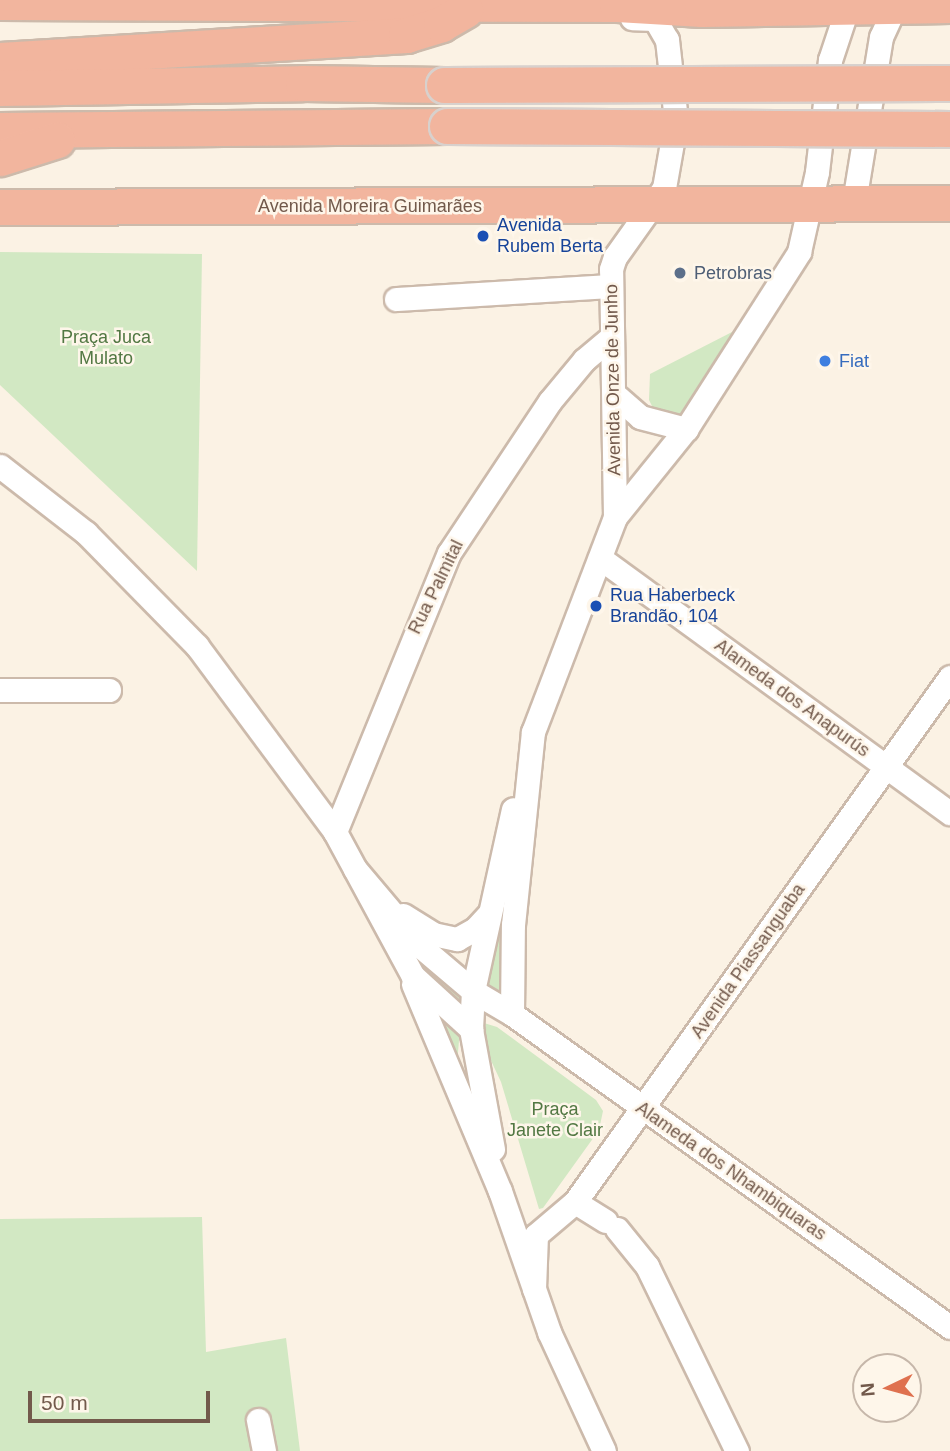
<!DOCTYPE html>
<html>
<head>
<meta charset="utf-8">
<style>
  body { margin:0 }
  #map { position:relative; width:950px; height:1451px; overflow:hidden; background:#fbf2e4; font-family:Arial,sans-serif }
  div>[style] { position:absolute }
  .green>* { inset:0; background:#d2e8c3 }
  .roads { filter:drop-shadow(2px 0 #ccbaab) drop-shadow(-2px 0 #ccbaab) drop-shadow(0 2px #ccbaab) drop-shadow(0 -2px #ccbaab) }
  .minor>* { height:23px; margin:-11.5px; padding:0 11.5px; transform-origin:11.5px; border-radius:11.5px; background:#fff }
  .highway>* { height:35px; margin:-17.5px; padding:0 17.5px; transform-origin:17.5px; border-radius:17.5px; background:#f2b59e }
  .bridges { filter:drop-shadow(2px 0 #d8d1cd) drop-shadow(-2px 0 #d8d1cd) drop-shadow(0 2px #d8d1cd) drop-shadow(0 -2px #d8d1cd) }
  .highway-bridge>* { height:35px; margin:-17.5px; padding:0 17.5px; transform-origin:17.5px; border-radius:17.5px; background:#f2b59e }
  .dots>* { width:19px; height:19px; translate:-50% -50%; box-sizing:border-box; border:4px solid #fef6ea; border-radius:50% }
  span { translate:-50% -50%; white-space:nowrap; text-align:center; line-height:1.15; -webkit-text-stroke:5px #fef6ea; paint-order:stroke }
  .street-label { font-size:18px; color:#72594b }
  .transit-label { font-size:18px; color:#164399 }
  .left { translate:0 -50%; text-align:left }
  .service-label { font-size:18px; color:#4e5e75 }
  .park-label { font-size:18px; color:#527843 }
  .shop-label { font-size:18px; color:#366cbe }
  .north { position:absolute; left:852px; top:1353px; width:70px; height:70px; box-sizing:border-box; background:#fef6ea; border:2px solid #c6b7aa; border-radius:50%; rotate:265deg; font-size:19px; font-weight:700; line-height:28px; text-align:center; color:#72594b }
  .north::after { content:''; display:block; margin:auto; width:24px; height:32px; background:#df714f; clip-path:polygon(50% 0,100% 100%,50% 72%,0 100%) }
  .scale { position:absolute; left:28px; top:1391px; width:182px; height:32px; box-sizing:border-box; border:4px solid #72594b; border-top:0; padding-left:9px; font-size:21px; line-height:24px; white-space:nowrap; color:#72594b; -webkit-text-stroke:5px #fef6ea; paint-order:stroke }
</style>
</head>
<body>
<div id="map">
  <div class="green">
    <i style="clip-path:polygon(0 252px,202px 254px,197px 571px,0 385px)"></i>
    <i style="clip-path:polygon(734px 331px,687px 412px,672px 416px,655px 412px,649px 400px,650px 374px)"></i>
    <i style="clip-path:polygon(514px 811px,509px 1007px,477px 989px)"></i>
    <i style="clip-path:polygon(413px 951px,463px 994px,457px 1064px)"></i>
    <i style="clip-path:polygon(484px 1023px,497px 1027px,596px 1100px,603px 1111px,599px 1130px,543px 1208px,539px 1209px,501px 1082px,480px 1037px)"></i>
    <i style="clip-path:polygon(202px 1217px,206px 1352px,286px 1338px,300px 1451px,0 1451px,0 1219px)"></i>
  </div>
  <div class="roads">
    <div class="minor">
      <i style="left:854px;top:202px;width:167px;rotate:-80.7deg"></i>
      <i style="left:881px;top:37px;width:41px;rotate:-65.3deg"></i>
      <i style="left:396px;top:299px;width:215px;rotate:-3.5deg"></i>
      <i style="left:614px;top:394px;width:35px;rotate:41deg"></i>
      <i style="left:640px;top:417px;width:48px;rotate:14.6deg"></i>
      <i style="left:0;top:466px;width:109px;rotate:37.9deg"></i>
      <i style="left:86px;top:533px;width:158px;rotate:45.5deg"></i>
      <i style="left:197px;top:646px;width:232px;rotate:53.4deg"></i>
      <i style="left:335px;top:832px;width:164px;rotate:61.6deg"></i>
      <i style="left:413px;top:976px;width:79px;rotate:42.4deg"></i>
      <i style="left:615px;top:517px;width:248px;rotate:-90.9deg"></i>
      <i style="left:611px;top:269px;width:13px;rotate:-72deg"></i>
      <i style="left:615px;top:257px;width:85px;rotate:-54.6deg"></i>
      <i style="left:664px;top:188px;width:69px;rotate:-80deg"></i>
      <i style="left:676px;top:120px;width:81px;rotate:-96.4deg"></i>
      <i style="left:667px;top:40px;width:24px;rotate:-120deg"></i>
      <i style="left:655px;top:19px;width:23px;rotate:-178deg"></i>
      <i style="left:600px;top:558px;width:433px;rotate:36.1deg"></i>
      <i style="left:0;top:690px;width:109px"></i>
      <i style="left:335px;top:832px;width:301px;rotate:-67.8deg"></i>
      <i style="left:449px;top:553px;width:182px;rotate:-56.4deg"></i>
      <i style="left:550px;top:401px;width:53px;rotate:-50.3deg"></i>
      <i style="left:584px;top:360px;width:35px;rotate:-40deg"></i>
      <i style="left:355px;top:869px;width:101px;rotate:49.8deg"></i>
      <i style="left:420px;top:946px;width:70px;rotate:40.3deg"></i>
      <i style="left:473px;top:991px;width:45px;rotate:30.5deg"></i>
      <i style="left:512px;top:1014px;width:538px;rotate:35.55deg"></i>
      <i style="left:403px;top:915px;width:36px;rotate:32deg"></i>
      <i style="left:433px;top:934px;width:25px;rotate:12deg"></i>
      <i style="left:457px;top:939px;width:21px;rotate:-29deg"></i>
      <i style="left:475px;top:929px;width:21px;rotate:-47deg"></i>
      <i style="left:413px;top:984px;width:225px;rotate:67.2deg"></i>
      <i style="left:500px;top:1191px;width:149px;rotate:70.8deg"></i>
      <i style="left:549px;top:1332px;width:131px;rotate:65.2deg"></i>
      <i style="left:512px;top:1014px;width:89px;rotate:-89.4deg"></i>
      <i style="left:513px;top:925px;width:194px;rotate:-84.1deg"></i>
      <i style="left:533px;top:732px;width:230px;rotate:-69.1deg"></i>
      <i style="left:615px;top:517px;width:113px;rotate:-51.1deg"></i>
      <i style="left:686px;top:429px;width:210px;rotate:-57.4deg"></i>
      <i style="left:799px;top:252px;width:82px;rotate:-77.3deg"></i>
      <i style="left:817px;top:172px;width:113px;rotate:-83.4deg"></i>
      <i style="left:830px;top:60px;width:63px;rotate:-71.6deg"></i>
      <i style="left:493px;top:1149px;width:122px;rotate:-100.4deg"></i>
      <i style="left:471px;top:1029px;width:38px;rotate:-87deg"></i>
      <i style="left:473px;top:991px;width:186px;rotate:-77.6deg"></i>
      <i style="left:575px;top:1202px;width:36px;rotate:32deg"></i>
      <i style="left:617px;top:1229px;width:48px;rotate:51deg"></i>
      <i style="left:647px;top:1266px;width:206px;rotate:64.1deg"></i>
      <i style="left:534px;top:1289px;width:54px;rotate:-87.9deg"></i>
      <i style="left:536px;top:1235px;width:51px;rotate:-40.2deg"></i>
      <i style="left:575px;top:1202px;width:645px;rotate:-54.46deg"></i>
      <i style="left:258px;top:1420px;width:32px;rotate:79deg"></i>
    </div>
    <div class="highway">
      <i style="left:0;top:2px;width:617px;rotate:0.19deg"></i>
      <i style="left:617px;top:4px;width:85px;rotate:3.4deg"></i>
      <i style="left:702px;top:9px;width:248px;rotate:-0.9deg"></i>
      <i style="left:0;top:60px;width:407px;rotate:-3.5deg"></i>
      <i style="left:406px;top:35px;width:37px;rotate:-17deg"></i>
      <i style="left:441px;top:24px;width:28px;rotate:-30deg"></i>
      <i style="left:0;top:88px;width:303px;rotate:-0.9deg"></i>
      <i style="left:303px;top:83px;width:141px;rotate:0.8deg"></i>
      <i style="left:0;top:130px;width:447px;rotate:-0.5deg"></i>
      <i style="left:0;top:158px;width:60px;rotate:-17.5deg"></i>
      <i style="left:0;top:207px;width:950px;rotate:-0.24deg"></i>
    </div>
  </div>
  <div class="bridges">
    <div class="highway-bridge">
      <i style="left:444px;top:85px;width:506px;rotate:-0.23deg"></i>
      <i style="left:447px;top:126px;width:503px;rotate:0.34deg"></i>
    </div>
  </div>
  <div class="dots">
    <i style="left:483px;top:236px;background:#1a4fb4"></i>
    <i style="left:680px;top:273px;background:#5c6f8a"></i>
    <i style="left:825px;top:361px;background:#3f7fe0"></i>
    <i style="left:596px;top:606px;background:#1a4fb4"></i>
  </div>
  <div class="street-label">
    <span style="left:370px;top:206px">Avenida Moreira Guimarães</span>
    <span style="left:613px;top:380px;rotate:-91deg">Avenida Onze de Junho</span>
    <span style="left:436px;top:587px;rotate:-64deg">Rua Palmital</span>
    <span style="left:792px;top:698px;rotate:36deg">Alameda dos Anapurús</span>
    <span style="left:748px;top:961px;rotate:-55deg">Avenida Piassanguaba</span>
    <span style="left:731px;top:1171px;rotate:35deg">Alameda dos Nhambiquaras</span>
  </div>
  <div class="transit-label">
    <span class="left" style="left:497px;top:236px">Avenida<br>Rubem Berta</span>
    <span class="left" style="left:610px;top:606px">Rua Haberbeck<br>Brandão, 104</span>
  </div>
  <div class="service-label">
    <span class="left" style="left:694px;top:273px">Petrobras</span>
  </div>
  <div class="park-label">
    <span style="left:106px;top:348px">Praça Juca<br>Mulato</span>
    <span style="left:555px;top:1120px">Praça<br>Janete Clair</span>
  </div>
  <div class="shop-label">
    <span class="left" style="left:839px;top:361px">Fiat</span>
  </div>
  <div class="north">N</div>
  <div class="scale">50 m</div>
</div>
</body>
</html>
